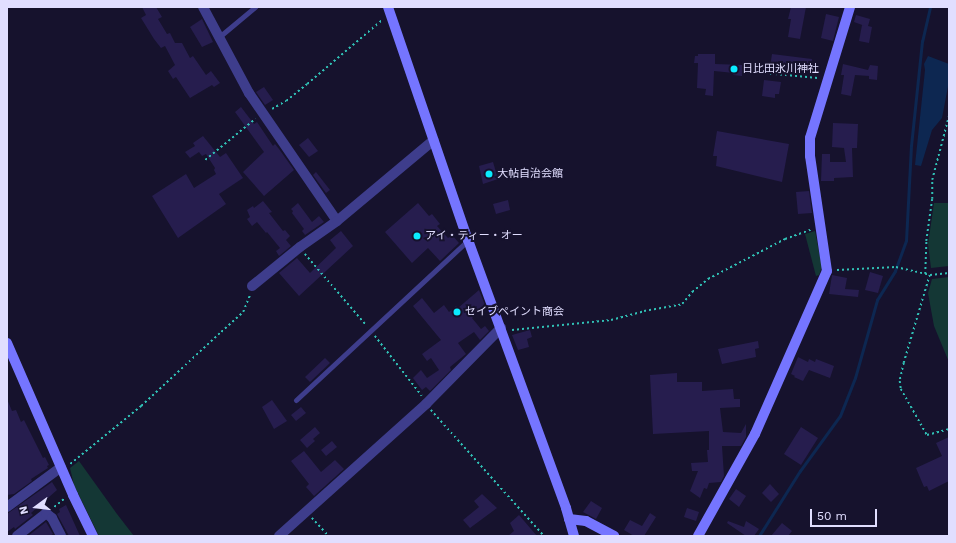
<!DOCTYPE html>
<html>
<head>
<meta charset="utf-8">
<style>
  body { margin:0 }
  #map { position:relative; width:956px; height:543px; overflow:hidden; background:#16122d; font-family:"Work Sans","Noto Sans JP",sans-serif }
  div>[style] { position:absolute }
  .green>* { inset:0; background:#143735 }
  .water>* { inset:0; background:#0d2751 }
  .stream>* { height:2.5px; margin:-1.25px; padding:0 1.25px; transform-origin:1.25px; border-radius:1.25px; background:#0d2751 }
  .building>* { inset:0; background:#261d4e }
  .path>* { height:1.5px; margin-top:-0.75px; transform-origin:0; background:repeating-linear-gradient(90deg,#30c0b5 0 2px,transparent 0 5px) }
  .lane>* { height:5px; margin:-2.5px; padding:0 2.5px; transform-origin:2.5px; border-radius:2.5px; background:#3e3d8c }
  .street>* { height:10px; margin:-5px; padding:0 5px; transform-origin:5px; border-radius:5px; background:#3e3d8c }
  .secondary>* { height:10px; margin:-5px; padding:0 5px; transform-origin:5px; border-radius:5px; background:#7575ff }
  .dots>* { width:11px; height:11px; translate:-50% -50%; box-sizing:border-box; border:2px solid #16122d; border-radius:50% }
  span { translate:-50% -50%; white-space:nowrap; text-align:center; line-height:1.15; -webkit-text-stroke:4px #16122d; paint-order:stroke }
  .poi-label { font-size:11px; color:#e1deff }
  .left { translate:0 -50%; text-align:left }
  .frame { position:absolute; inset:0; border:8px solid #e1deff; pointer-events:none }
  .north { position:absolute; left:16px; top:487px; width:40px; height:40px; -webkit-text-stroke:3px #16122d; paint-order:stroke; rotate:255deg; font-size:11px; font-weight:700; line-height:16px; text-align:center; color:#e1deff }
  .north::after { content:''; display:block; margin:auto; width:14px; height:18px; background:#e1deff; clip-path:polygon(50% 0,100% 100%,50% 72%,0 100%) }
  .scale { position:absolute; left:810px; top:509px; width:67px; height:18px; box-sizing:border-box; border:2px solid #e1deff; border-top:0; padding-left:5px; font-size:12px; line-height:14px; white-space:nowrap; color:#e1deff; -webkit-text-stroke:3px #16122d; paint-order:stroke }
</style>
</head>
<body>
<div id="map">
  <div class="green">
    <i style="clip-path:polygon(934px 203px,949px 203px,949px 266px,931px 268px,928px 244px)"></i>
    <i style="clip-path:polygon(815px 231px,822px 267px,819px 275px,816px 276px,805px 234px)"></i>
    <i style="clip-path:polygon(949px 277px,949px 362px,934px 326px,928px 293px,932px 279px)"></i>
    <i style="clip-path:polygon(79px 461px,117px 514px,134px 536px,99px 536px,74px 485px,70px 468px)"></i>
  </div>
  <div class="water">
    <i style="clip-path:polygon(928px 56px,949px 64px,949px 81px,942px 118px,932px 130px,921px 166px,915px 165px,925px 70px,924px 64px)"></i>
  </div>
  <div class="stream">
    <i style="left:759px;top:536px;width:77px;rotate:-57.8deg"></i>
    <i style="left:800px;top:471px;width:68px;rotate:-54deg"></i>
    <i style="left:840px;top:416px;width:41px;rotate:-68.5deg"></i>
    <i style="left:855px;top:378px;width:81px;rotate:-74.2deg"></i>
    <i style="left:877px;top:300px;width:34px;rotate:-58deg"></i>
    <i style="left:895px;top:271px;width:32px;rotate:-70deg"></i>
    <i style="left:906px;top:241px;width:95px;rotate:-87deg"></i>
    <i style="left:911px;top:146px;width:105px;rotate:-84deg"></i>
    <i style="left:922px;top:42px;width:36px;rotate:-77deg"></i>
  </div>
  <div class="building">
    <i style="clip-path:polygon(142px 7px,156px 7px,162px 17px,158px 19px,167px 34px,170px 33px,175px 43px,182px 43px,190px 58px,193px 56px,206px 75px,211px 71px,220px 83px,214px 87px,212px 85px,190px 98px,176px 77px,173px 79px,168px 71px,175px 65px,165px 46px,161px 48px,154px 39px,141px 18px,146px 15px)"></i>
    <i style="clip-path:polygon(791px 7px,806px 7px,800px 39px,788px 37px,791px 19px,788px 19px)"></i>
    <i style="clip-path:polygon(826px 14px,839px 17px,833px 41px,821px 38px)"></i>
    <i style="clip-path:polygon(856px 15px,870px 19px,868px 26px,872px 27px,869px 43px,859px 41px,862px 25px,865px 26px,854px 22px)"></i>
    <i style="clip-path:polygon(202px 19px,213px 42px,202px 47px,190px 27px)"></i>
    <i style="clip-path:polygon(698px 54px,715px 54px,715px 64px,743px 65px,742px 76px,733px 75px,734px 73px,714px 71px,713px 96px,705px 95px,706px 89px,697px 88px,698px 63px,694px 63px,695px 56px,698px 56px)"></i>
    <i style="clip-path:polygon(772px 54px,812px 59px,811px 71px,770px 67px)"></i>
    <i style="clip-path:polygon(843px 64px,868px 70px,870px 65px,878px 66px,877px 80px,869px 79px,869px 76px,855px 75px,851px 96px,841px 94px,844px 75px,841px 75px)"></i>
    <i style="clip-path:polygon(764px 80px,781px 82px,779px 94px,775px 94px,775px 98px,762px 96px)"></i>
    <i style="clip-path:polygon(264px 87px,273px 100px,265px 105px,256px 92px)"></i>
    <i style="clip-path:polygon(241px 107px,254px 124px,257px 122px,273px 146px,275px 144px,279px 149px,294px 170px,264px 196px,243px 172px,264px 152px,235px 112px)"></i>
    <i style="clip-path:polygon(833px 123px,858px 124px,857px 148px,852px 148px,853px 177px,834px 178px,834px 181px,821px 181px,822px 154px,830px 154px,830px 162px,846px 162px,844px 148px,832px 147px)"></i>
    <i style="clip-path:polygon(717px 131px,789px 144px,782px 182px,716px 166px,717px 156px,713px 156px)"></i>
    <i style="clip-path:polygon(203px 136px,220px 157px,226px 153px,243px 178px,219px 194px,226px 204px,178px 238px,152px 196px,186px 174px,194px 188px,216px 174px,214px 170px,215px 168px,206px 154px,202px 156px,199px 152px,190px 158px,185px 152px,195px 146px,193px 143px)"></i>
    <i style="clip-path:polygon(308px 138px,318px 151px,309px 157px,299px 145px)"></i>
    <i style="clip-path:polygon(493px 162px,498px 179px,483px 184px,479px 166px)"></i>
    <i style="clip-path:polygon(316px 172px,330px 190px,326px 193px,313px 175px)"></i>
    <i style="clip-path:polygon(809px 191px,812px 213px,798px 214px,796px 192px)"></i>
    <i style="clip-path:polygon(508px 200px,510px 210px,496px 214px,493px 204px)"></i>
    <i style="clip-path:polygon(263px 201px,272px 212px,269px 213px,283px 231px,285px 230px,290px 236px,286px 240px,291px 246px,279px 256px,276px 251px,280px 248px,267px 232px,266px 233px,257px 222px,252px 226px,247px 219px,250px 217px,247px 210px,253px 206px,254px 208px)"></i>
    <i style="clip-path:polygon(298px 203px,312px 222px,319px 216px,324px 222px,305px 235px,302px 231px,304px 229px,292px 213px,293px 211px,291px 209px)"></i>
    <i style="clip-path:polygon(418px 203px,429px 216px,432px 214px,440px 224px,437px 226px,448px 238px,452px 235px,459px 243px,440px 261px,428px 248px,412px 263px,385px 232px)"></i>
    <i style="clip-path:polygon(341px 231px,353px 246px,299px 296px,279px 273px,297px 258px,310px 273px,336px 248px,330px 240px)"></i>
    <i style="clip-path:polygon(870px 272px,883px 276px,878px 293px,865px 290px)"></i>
    <i style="clip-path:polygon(832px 275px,847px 278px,845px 289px,859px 290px,858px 297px,829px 294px)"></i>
    <i style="clip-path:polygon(479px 290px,485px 305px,472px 318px,481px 329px,485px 326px,489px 331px,480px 340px,474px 332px,458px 343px,466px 354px,450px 367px,451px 370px,430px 391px,426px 387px,422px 390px,413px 378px,421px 370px,427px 378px,439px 370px,431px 358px,427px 361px,422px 354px,441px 340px,413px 306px,422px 298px,434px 313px,444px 305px,449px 312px,456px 306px,458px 308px)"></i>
    <i style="clip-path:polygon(530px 330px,532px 337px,527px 339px,529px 347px,518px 350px,512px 335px)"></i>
    <i style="clip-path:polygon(758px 341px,759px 348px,755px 349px,756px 357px,722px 364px,718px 349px)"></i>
    <i style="clip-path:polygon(798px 357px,808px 362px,809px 359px,815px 362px,816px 359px,834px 366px,830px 378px,809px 370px,803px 381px,794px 377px,795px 376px,791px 374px)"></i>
    <i style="clip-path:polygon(325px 358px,330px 363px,310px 382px,305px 377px)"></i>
    <i style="clip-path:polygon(677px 373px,677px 382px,702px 382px,702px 391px,733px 389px,734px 399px,740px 399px,740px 407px,720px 408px,723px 432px,741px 433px,746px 424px,746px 437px,741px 446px,722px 446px,724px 476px,721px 482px,709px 483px,707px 489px,704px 488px,700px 498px,690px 491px,698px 471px,692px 471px,691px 463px,708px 462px,707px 450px,709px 450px,709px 431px,653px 434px,650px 375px)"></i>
    <i style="clip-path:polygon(7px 399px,12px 411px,16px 410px,21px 422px,24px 420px,43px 458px,45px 457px,49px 465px,47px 466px,48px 468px,31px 479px,32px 481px,14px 494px,7px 495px)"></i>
    <i style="clip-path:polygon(272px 400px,287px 421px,274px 429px,262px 407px)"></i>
    <i style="clip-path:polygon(301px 407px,306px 413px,296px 421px,291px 415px)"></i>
    <i style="clip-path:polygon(315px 427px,320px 433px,313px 439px,315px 441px,307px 448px,300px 440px)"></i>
    <i style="clip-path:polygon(801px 427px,818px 438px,801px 465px,784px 454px)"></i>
    <i style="clip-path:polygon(949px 437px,949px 481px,929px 491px,927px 486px,924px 487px,916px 468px,942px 456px,936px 443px)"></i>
    <i style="clip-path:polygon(332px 441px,337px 447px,326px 456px,321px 450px)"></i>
    <i style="clip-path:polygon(304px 451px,321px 472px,335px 460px,344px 469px,314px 496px,306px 487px,309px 484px,291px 461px)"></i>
    <i style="clip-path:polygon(52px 482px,57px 490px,31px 513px,33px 515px,15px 529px,14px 527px,7px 532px,7px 514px)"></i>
    <i style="clip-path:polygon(770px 484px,779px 494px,771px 502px,762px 493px)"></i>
    <i style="clip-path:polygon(736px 489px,746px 496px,739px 507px,729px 499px)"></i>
    <i style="clip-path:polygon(482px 494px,497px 508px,470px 528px,463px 520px,479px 507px,474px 501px)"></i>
    <i style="clip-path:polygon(591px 501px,602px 508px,596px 519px,583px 512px)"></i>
    <i style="clip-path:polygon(66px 505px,71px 516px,80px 536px,69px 536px,57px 514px,60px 512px,59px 509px)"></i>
    <i style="clip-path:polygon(687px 508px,699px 512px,696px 521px,684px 517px)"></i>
    <i style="clip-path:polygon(650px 513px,656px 517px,644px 536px,634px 536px,624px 530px,630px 520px,642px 526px)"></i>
    <i style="clip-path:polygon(519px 515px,537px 536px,508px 536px,514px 531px,510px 523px)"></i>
    <i style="clip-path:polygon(728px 521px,744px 527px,746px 521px,759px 529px,754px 536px,746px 536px,727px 523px)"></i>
    <i style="clip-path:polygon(46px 522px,53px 534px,50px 536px,28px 536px)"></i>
    <i style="clip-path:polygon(782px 523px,792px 531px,788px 536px,771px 536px)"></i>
  </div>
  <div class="path">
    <i style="left:745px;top:71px;width:73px;rotate:5.5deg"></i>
    <i style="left:272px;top:109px;width:16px;rotate:-30deg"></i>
    <i style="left:286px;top:101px;width:27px;rotate:-39deg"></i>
    <i style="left:307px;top:84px;width:99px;rotate:-40.5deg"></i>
    <i style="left:205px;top:160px;width:65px;rotate:-39.4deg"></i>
    <i style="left:305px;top:254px;width:94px;rotate:49.3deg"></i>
    <i style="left:837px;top:270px;width:59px;rotate:-2.9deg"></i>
    <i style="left:896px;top:267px;width:35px;rotate:13deg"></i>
    <i style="left:930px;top:275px;width:19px;rotate:-6deg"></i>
    <i style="left:925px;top:274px;width:33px;rotate:-88deg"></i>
    <i style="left:926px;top:241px;width:42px;rotate:-81.9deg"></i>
    <i style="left:932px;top:199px;width:19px;rotate:-90deg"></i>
    <i style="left:932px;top:180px;width:67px;rotate:-75.3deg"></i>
    <i style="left:930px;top:275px;width:92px;rotate:106.5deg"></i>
    <i style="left:904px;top:363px;width:18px;rotate:103deg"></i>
    <i style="left:900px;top:381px;width:8px;rotate:83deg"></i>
    <i style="left:901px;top:389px;width:53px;rotate:60.5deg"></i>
    <i style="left:927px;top:435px;width:23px;rotate:-15deg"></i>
    <i style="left:512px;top:330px;width:100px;rotate:-5.8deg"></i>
    <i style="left:611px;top:320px;width:34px;rotate:-15deg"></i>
    <i style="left:644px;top:311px;width:39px;rotate:-10deg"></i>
    <i style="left:682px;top:304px;width:16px;rotate:-50deg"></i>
    <i style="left:692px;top:292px;width:21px;rotate:-39deg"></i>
    <i style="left:708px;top:279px;width:87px;rotate:-27.5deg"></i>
    <i style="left:785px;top:239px;width:29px;rotate:-20deg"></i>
    <i style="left:375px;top:336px;width:76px;rotate:51.9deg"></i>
    <i style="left:431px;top:410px;width:169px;rotate:48.1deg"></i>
    <i style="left:70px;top:464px;width:92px;rotate:-39.2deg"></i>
    <i style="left:141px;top:406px;width:109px;rotate:-42.8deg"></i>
    <i style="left:221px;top:332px;width:30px;rotate:-42deg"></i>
    <i style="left:243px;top:312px;width:18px;rotate:-68deg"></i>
    <i style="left:54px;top:507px;width:13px;rotate:-39deg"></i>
    <i style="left:312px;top:518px;width:25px;rotate:47deg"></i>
  </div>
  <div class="lane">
    <i style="left:219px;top:37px;width:47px;rotate:-39.8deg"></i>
    <i style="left:296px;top:400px;width:235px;rotate:-42.9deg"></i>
  </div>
  <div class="street">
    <i style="left:203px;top:7px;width:98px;rotate:61.9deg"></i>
    <i style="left:249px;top:93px;width:155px;rotate:55.5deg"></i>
    <i style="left:252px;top:286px;width:62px;rotate:-39.1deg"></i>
    <i style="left:300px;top:247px;width:45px;rotate:-35.1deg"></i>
    <i style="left:337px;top:221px;width:126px;rotate:-39.9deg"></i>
    <i style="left:7px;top:507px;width:67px;rotate:-36.5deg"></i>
    <i style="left:17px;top:536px;width:37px;rotate:-38deg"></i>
    <i style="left:46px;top:513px;width:8px;rotate:40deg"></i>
    <i style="left:52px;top:518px;width:20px;rotate:63deg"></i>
    <i style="left:279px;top:536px;width:198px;rotate:-41.9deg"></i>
    <i style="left:426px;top:404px;width:107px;rotate:-45.4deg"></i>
  </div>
  <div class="secondary">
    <i style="left:388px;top:7px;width:246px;rotate:71.1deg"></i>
    <i style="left:468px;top:240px;width:285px;rotate:69.9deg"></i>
    <i style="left:566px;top:508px;width:29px;rotate:74deg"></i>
    <i style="left:7px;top:343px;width:166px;rotate:66.5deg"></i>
    <i style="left:73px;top:495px;width:46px;rotate:64deg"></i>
    <i style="left:569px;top:519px;width:17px;rotate:7deg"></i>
    <i style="left:586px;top:521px;width:32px;rotate:28deg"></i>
    <i style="left:698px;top:536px;width:117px;rotate:-60.8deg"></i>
    <i style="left:755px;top:434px;width:178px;rotate:-66.2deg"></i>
    <i style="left:827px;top:271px;width:116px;rotate:-98.4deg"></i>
    <i style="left:810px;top:156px;width:18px;rotate:-90deg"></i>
    <i style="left:810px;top:138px;width:137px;rotate:-73deg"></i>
  </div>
  <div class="dots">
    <i style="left:734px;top:69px;background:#0aebff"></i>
    <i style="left:489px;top:174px;background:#0aebff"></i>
    <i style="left:417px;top:236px;background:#0aebff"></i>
    <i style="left:457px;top:312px;background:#0aebff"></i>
  </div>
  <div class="poi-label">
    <span class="left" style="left:742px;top:69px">日比田氷川神社</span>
    <span class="left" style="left:497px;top:174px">大帖自治会館</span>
    <span class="left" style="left:425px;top:236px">アイ・ティー・オー</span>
    <span class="left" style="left:465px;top:312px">セイブペイント商会</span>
  </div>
  <div class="frame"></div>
  <div class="north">N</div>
  <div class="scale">50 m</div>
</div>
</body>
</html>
